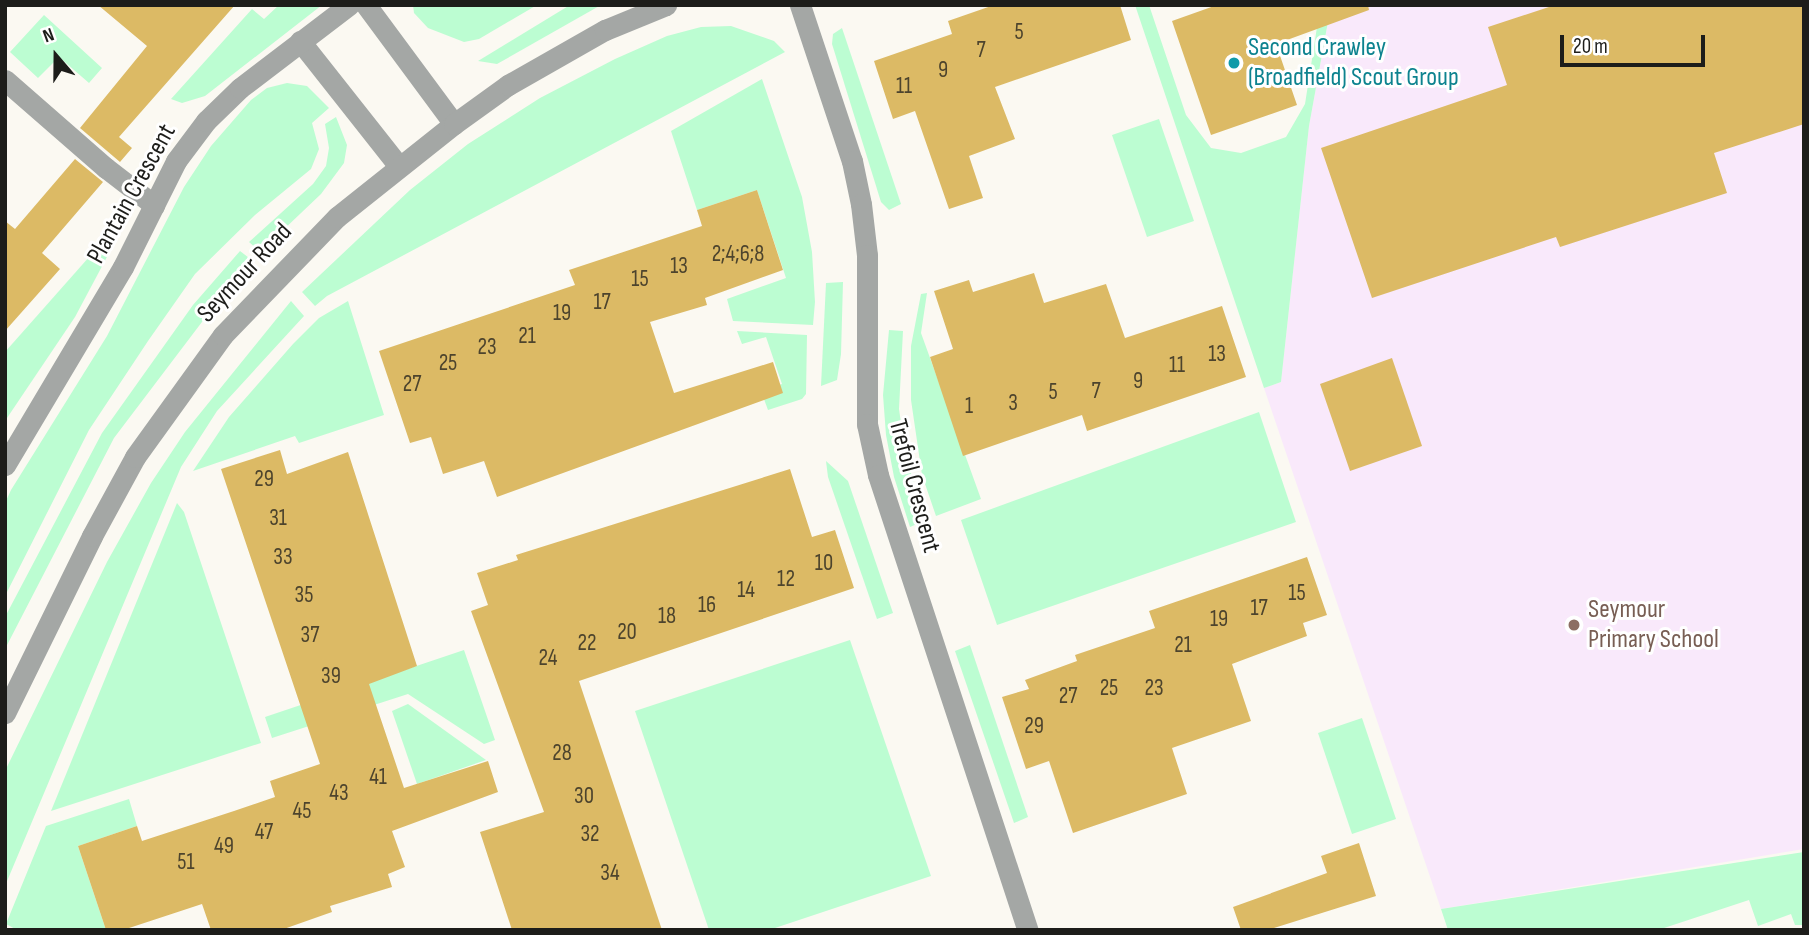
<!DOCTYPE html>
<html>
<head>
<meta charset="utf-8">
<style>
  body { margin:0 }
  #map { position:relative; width:1809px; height:935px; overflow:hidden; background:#fbf9f2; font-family:"Sofia Sans Condensed",sans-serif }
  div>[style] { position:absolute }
  .education>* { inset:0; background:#f9e9fb }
  .green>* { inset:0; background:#bcfdd2 }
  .building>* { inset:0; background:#dcba65 }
  .minor>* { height:21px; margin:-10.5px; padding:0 10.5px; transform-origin:10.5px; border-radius:10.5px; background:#a4a7a5 }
  .dots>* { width:19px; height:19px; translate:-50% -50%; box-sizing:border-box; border:4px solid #fff; border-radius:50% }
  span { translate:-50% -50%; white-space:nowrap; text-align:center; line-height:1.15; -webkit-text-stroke:6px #fff; paint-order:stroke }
  .number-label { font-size:23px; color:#4d442d }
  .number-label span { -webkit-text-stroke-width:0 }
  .culture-label { font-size:26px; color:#0d838f }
  .left { translate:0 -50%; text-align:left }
  .street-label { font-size:26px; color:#1d1d1a }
  .education-label { font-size:26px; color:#785e54 }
  .frame { position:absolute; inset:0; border:7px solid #1d1d1a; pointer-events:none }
  .north { position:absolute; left:21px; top:21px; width:70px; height:70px; -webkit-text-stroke:5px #fff; paint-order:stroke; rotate:340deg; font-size:19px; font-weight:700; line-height:28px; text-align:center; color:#1d1d1a }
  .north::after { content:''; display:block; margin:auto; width:24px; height:32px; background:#1d1d1a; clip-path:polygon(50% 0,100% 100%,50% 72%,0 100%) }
  .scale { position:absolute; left:1560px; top:35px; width:145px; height:32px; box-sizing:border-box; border:4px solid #1d1d1a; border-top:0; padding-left:9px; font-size:21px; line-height:24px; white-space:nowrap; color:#1d1d1a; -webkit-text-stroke:5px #fff; paint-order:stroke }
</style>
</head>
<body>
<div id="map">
  <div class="education">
    <i style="clip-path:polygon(1331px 5px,1804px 5px,1804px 849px,1441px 909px,1264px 388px,1281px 382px,1309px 126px)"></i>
  </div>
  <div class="green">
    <i style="clip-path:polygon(279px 5px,322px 5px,205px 96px,182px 103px,171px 99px,252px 9px,264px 19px)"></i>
    <i style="clip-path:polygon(413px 5px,537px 5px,479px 39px,464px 42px,428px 28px,414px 13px)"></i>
    <i style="clip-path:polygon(570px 5px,601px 5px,497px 64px,478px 61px)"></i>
    <i style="clip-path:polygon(1135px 5px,1149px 5px,1186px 115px,1211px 148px,1241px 153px,1286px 137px,1305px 104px,1317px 27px,1331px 5px,1309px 126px,1281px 382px,1264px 388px)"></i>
    <i style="clip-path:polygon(44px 15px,102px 68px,89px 83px,59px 57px,38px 78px,10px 52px)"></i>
    <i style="clip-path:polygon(731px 26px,774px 41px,785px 52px,327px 296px,315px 306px,302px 292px,410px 190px,468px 144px,540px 98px,615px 59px,667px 36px,701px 27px)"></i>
    <i style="clip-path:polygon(842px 28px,901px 204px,889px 210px,881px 202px,832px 44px,833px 34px)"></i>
    <i style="clip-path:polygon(762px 79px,802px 197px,812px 252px,815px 302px,813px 325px,733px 321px,727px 299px,786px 278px,757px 190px,697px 210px,671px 131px)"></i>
    <i style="clip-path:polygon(287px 83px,307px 86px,329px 108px,312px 123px,319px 149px,311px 169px,255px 215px,195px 274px,148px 341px,89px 430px,5px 596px,5px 503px,11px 490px,107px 336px,184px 187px,211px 146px,251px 100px,267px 88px)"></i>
    <i style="clip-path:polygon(336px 117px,347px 145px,344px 163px,321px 194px,260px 252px,249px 242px,313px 184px,326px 166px,329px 148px,325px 124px)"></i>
    <i style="clip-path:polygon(1159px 119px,1194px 221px,1147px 237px,1112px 135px)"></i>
    <i style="clip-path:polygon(105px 239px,111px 239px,108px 255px,75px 317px,5px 421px,5px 352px)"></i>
    <i style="clip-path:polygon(240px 251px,253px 261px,208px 314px,114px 438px,5px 649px,5px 617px,102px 433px,193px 305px)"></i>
    <i style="clip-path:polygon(843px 282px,841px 354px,837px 380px,821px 386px,826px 283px)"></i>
    <i style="clip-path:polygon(927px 293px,921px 333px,981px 499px,936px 516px,922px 475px,911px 400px,911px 346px,921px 294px)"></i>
    <i style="clip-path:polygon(291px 301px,304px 316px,217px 411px,181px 467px,5px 886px,5px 771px,107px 562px,151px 483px,185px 432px)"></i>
    <i style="clip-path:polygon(348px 301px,384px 415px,299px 443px,295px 436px,193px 471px,229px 417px,293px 344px,319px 318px)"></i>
    <i style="clip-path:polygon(889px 330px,903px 331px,899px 409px,905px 451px,924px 521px,910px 527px,894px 477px,886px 435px,883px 395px)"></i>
    <i style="clip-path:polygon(737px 331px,807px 335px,806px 394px,802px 399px,768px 410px,761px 391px,782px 384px,766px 337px,742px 344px)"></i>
    <i style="clip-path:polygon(1259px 412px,1296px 522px,997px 625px,961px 520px)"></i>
    <i style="clip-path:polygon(826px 461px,848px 481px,893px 613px,877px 619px,828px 477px)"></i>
    <i style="clip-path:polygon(177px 503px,184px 512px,261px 743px,51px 811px)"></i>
    <i style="clip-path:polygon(850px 640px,931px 876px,769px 930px,709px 930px,635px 711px)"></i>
    <i style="clip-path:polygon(970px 645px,1028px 817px,1014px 823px,955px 651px)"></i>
    <i style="clip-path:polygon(464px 650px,495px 740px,484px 744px,408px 694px,272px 738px,265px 717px)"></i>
    <i style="clip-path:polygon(408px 704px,486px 760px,417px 784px,392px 711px)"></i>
    <i style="clip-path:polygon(1362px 718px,1396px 819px,1352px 834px,1318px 733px)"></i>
    <i style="clip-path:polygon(129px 799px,137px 826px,78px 846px,106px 930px,17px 930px,6px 924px,46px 826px)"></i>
    <i style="clip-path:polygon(1804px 852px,1804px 925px,1795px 925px,1791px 914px,1758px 926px,1749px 900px,1658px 930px,1448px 930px,1441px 909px)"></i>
  </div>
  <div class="building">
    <i style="clip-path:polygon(98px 5px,235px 5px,119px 137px,132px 148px,120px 162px,80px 128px,147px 46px)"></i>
    <i style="clip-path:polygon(994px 5px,1120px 5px,1131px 40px,995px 87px,1015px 139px,969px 156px,983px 198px,949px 209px,915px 111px,893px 119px,874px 61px,952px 34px,948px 21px)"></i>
    <i style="clip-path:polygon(1217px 5px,1368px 5px,1369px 10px,1276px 44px,1297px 105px,1211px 135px,1172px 21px)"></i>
    <i style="clip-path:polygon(1555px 5px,1804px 5px,1804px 124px,1714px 153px,1727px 193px,1560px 247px,1556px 237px,1372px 298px,1321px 148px,1507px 85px,1488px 27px)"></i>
    <i style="clip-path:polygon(75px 159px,103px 182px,42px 253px,60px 269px,5px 331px,5px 221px,15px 229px)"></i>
    <i style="clip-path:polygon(757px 190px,783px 270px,705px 298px,707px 305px,650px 322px,674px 393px,773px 362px,783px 393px,497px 497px,484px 461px,443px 474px,431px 437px,410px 443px,379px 351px,575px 285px,569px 270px,702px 226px,697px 210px)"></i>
    <i style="clip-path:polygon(1034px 273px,1044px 303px,1106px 284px,1125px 338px,1222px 306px,1246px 377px,1087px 431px,1082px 415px,963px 456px,930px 357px,953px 349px,934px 291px,969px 280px,973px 292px)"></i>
    <i style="clip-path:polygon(1392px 358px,1422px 446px,1350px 471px,1320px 384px)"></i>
    <i style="clip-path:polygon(280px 450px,287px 474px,348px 452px,417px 666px,369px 684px,404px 788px,488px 761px,498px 792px,392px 831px,405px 867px,388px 874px,392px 887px,330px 906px,332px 912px,281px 930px,211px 930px,202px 904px,123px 930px,106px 930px,78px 846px,137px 826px,142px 841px,234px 811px,275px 797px,270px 781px,320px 764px,221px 469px)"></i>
    <i style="clip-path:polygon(790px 469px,812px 537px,835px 530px,854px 588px,579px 681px,662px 930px,512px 930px,480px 832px,544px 812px,471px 611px,488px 605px,477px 573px,518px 560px,516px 555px)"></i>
    <i style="clip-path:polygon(1307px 557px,1327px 615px,1303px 623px,1307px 636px,1232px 664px,1251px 721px,1172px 748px,1187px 794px,1073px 833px,1049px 761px,1026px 769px,1002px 697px,1029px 689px,1025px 680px,1077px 661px,1075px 655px,1155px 628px,1149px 611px)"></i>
    <i style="clip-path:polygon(1359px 843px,1376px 896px,1268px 930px,1241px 930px,1233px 907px,1327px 873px,1321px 856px)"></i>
  </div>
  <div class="minor">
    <i style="left:366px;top:5px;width:148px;rotate:53.5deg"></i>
    <i style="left:800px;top:5px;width:164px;rotate:71.6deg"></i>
    <i style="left:852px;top:161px;width:44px;rotate:78.2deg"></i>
    <i style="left:861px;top:204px;width:51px;rotate:83.3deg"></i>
    <i style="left:867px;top:255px;width:169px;rotate:90deg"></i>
    <i style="left:867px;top:424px;width:52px;rotate:77.8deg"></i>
    <i style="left:878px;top:475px;width:479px;rotate:71.8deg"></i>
    <i style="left:300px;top:41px;width:158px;rotate:51.7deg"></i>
    <i style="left:5px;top:80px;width:134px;rotate:41.1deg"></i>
    <i style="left:106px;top:168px;width:61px;rotate:37.6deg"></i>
    <i style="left:5px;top:465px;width:230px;rotate:-59.2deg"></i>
    <i style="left:123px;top:267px;width:119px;rotate:-63.4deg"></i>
    <i style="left:176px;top:161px;width:50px;rotate:-53.1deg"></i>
    <i style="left:206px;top:121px;width:47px;rotate:-44.1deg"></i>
    <i style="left:240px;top:88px;width:137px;rotate:-37.3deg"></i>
    <i style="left:5px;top:713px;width:197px;rotate:-63.8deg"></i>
    <i style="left:92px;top:536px;width:90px;rotate:-61.4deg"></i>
    <i style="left:135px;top:457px;width:150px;rotate:-54.2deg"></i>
    <i style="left:223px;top:335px;width:164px;rotate:-46deg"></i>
    <i style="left:337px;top:217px;width:149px;rotate:-38.5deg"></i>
    <i style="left:454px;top:124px;width:67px;rotate:-35.8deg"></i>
    <i style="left:508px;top:85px;width:112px;rotate:-29.6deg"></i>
    <i style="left:605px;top:30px;width:66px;rotate:-22.3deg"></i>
  </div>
  <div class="dots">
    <i style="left:1234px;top:63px;background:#0f9aa8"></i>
    <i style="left:1574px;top:625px;background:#8d6e63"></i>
  </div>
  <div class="number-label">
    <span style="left:1019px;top:32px">5</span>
    <span style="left:981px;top:50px">7</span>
    <span style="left:943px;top:70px">9</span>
    <span style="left:904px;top:86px">11</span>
    <span style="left:738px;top:254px">2;4;6;8</span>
    <span style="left:679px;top:266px">13</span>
    <span style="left:640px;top:279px">15</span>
    <span style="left:602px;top:302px">17</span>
    <span style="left:562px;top:313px">19</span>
    <span style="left:527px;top:336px">21</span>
    <span style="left:487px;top:347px">23</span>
    <span style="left:1217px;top:354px">13</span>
    <span style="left:448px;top:363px">25</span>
    <span style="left:1177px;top:365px">11</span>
    <span style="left:1138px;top:381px">9</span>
    <span style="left:412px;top:384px">27</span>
    <span style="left:1096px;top:391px">7</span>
    <span style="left:1053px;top:392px">5</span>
    <span style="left:1013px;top:403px">3</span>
    <span style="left:969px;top:406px">1</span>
    <span style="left:264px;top:479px">29</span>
    <span style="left:278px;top:518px">31</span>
    <span style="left:283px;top:557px">33</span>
    <span style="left:824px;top:563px">10</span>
    <span style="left:786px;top:579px">12</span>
    <span style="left:746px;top:590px">14</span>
    <span style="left:1297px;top:593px">15</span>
    <span style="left:304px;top:595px">35</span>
    <span style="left:707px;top:605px">16</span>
    <span style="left:1259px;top:608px">17</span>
    <span style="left:667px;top:616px">18</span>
    <span style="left:1219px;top:619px">19</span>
    <span style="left:627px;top:632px">20</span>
    <span style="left:310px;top:635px">37</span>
    <span style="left:587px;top:643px">22</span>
    <span style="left:1183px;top:645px">21</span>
    <span style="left:548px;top:658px">24</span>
    <span style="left:331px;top:676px">39</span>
    <span style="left:1109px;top:688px">25</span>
    <span style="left:1154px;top:688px">23</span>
    <span style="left:1068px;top:696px">27</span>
    <span style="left:1034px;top:726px">29</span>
    <span style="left:562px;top:753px">28</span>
    <span style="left:378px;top:777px">41</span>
    <span style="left:339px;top:793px">43</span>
    <span style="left:584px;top:796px">30</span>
    <span style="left:302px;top:811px">45</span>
    <span style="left:264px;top:832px">47</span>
    <span style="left:590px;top:834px">32</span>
    <span style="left:224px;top:846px">49</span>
    <span style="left:186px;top:862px">51</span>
    <span style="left:610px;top:873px">34</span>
  </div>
  <div class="culture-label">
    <span class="left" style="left:1248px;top:63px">Second Crawley<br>(Broadfield) Scout Group</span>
  </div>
  <div class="street-label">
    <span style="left:132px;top:194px;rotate:-61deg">Plantain Crescent</span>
    <span style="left:245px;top:273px;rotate:-47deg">Seymour Road</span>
    <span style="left:914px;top:486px;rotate:75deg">Trefoil Crescent</span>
  </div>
  <div class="education-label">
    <span class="left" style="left:1588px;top:625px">Seymour<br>Primary School</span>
  </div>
  <div class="frame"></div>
  <div class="north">N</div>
  <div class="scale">20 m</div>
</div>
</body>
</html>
